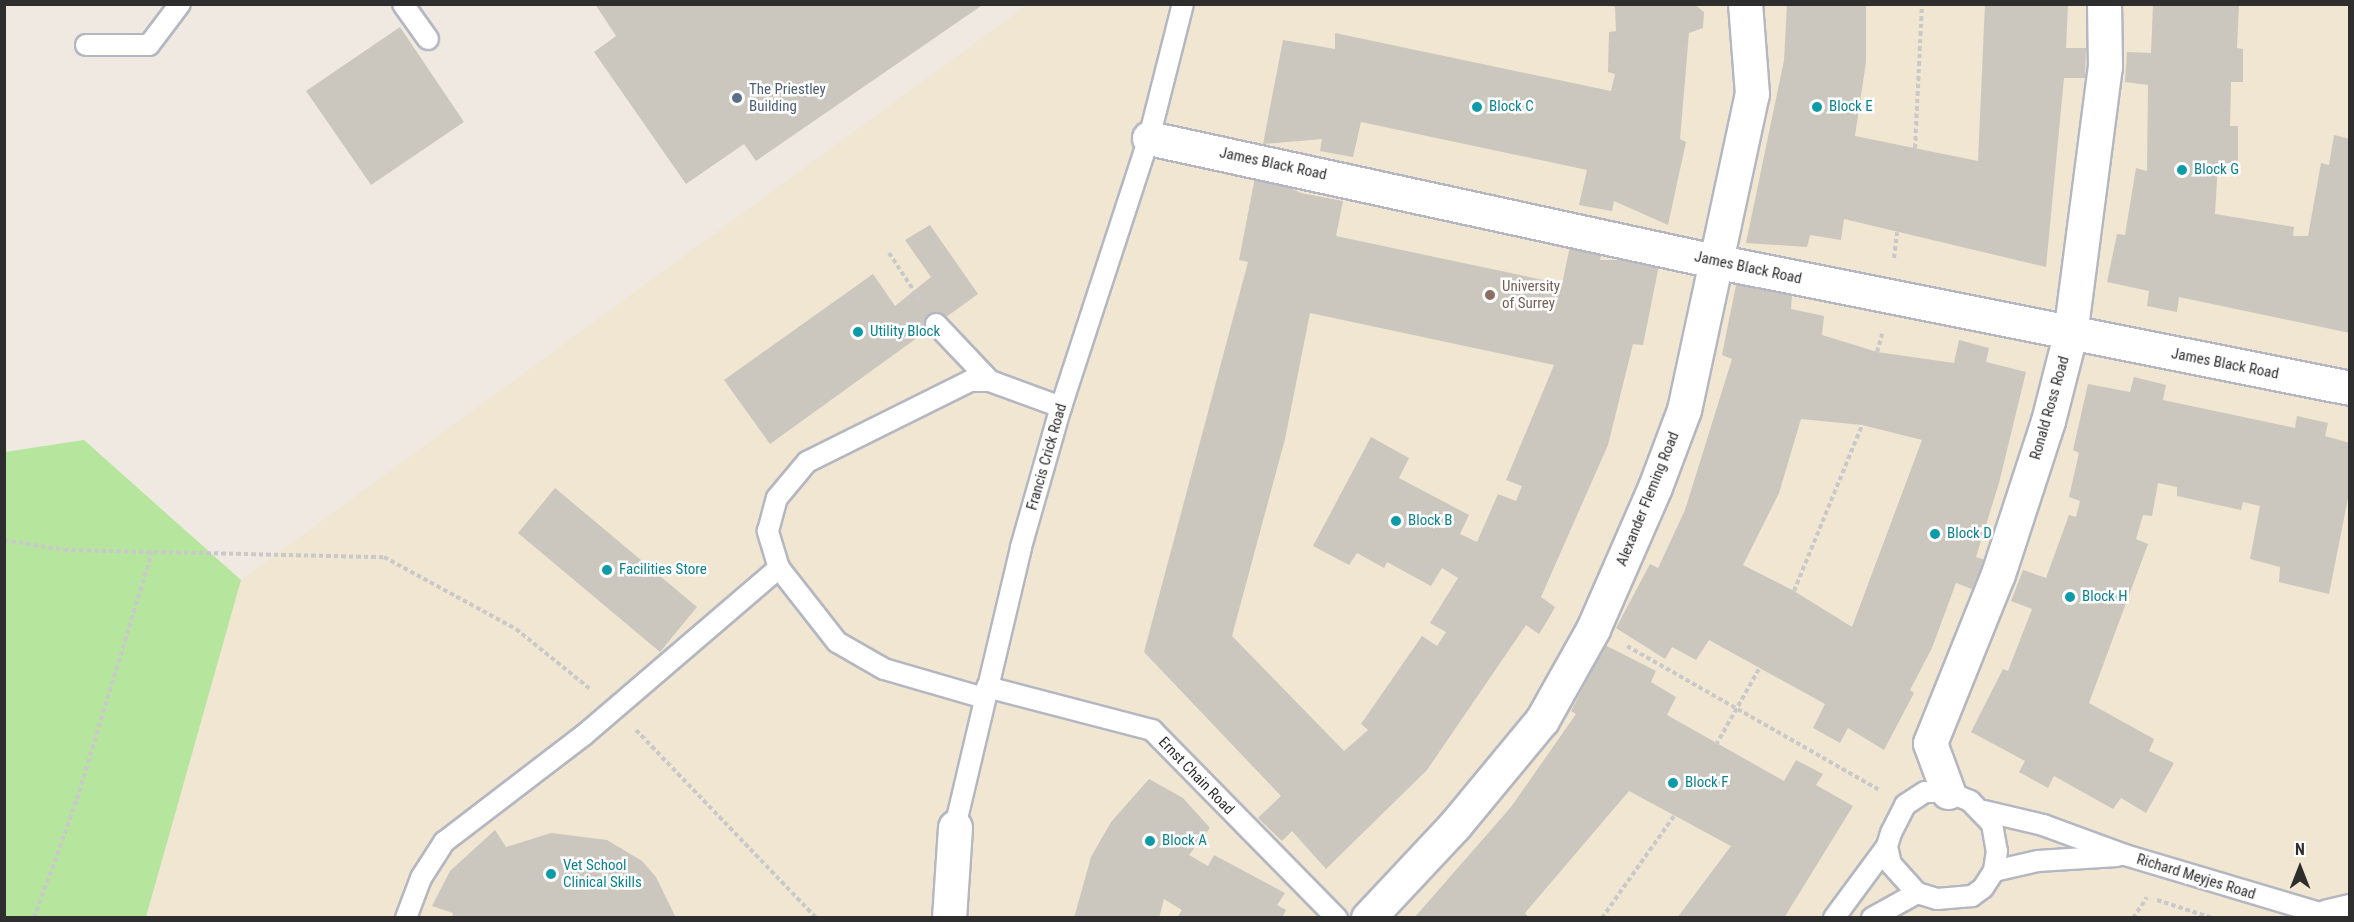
<!DOCTYPE html>
<html>
<head>
<meta charset="utf-8">
<style>
  body { margin:0 }
  #map { position:relative; width:2354px; height:922px; overflow:hidden; background:#efe9e1; font-family:"Roboto Condensed",sans-serif }
  div>[style] { position:absolute }
  .education>* { inset:0; background:#f0e6d1 }
  .green>* { inset:0; background:#b6e59e }
  .building>* { inset:0; background:#cbc7bf }
  .path>* { height:4px; margin-top:-2px; transform-origin:0; background:repeating-linear-gradient(90deg,#c9c9c9 0 4.5px,transparent 0 7.5px) }
  .roads { filter:drop-shadow(2px 0 #b4b7c1) drop-shadow(-2px 0 #b4b7c1) drop-shadow(0 2px #b4b7c1) drop-shadow(0 -2px #b4b7c1) }
  .lane>* { height:20px; margin:-10px; padding:0 10px; transform-origin:10px; border-radius:10px; background:#fff }
  .street>* { height:33px; margin:-16.5px; padding:0 16.5px; transform-origin:16.5px; border-radius:16.5px; background:#fff }
  .dots>* { width:16px; height:16px; translate:-50% -50%; box-sizing:border-box; border:3px solid #fff; border-radius:50% }
  span { translate:-50% -50%; white-space:nowrap; text-align:center; line-height:1.15; -webkit-text-stroke:5px #fff; paint-order:stroke }
  .service-label { font-size:15px; color:#4e5e75 }
  .left { translate:0 -50%; text-align:left }
  .culture-label { font-size:15px; color:#0d838f }
  .street-label { font-size:15px; color:#2e2e2e }
  .education-label { font-size:15px; color:#785e54 }
  .frame { position:absolute; inset:0; border:6px solid #2e2e2e; pointer-events:none }
  .north { position:absolute; left:2270px; top:838px; width:60px; height:60px; -webkit-text-stroke:4px #fff; paint-order:stroke; rotate:0deg; font-size:16px; font-weight:700; line-height:24px; text-align:center; color:#2e2e2e }
  .north::after { content:''; display:block; margin:auto; width:21px; height:27px; background:#2e2e2e; clip-path:polygon(50% 0,100% 100%,50% 72%,0 100%) }
</style>
</head>
<body>
<div id="map">
  <div class="education">
    <i style="clip-path:polygon(2344px 4px,2349px 9px,2349px 917px,146px 918px,241px 580px,1027px 5px)"></i>
  </div>
  <div class="green">
    <i style="clip-path:polygon(84px 440px,241px 580px,146px 917px,5px 917px,5px 452px)"></i>
  </div>
  <div class="building">
    <i style="clip-path:polygon(595px 4px,984px 4px,756px 161px,744px 144px,686px 184px,594px 52px,616px 36px)"></i>
    <i style="clip-path:polygon(1607px 4px,1694px 4px,1704px 12px,1703px 28px,1689px 33px,1680px 139px,1686px 142px,1668px 225px,1614px 201px,1612px 211px,1579px 205px,1587px 170px,1361px 122px,1353px 157px,1320px 151px,1322px 139px,1263px 144px,1283px 40px,1335px 49px,1335px 33px,1611px 91px,1615px 74px,1608px 72px,1609px 32px,1616px 31px,1615px 7px)"></i>
    <i style="clip-path:polygon(1787px 4px,1866px 4px,1866px 62px,1855px 136px,1978px 161px,1985px 4px,2068px 4px,2066px 48px,2086px 48px,2085px 78px,2064px 78px,2046px 267px,1844px 219px,1841px 240px,1810px 235px,1807px 247px,1746px 243px,1784px 60px)"></i>
    <i style="clip-path:polygon(2153px 4px,2239px 4px,2237px 48px,2243px 49px,2243px 82px,2231px 82px,2230px 126px,2238px 126px,2238px 164px,2218px 163px,2215px 214px,2294px 227px,2293px 236px,2308px 236px,2321px 163px,2329px 165px,2334px 135px,2350px 139px,2350px 333px,2179px 297px,2177px 312px,2147px 306px,2149px 291px,2107px 282px,2117px 234px,2125px 235px,2136px 168px,2147px 171px,2148px 85px,2125px 82px,2127px 52px,2151px 53px)"></i>
    <i style="clip-path:polygon(400px 27px,464px 122px,371px 185px,306px 91px)"></i>
    <i style="clip-path:polygon(evenodd,1256px 172px,1301px 193px,1343px 201px,1336px 236px,1562px 284px,1570px 246px,1602px 253px,1600px 260px,1660px 260px,1643px 345px,1633px 344px,1608px 445px,1541px 597px,1555px 607px,1547px 621px,1539px 634px,1526px 625px,1427px 770px,1326px 869px,1292px 831px,1282px 841px,1258px 818px,1281px 796px,1144px 652px,1248px 262px,1239px 260px,1256px 172px,1310px 313px,1554px 365px,1506px 480px,1522px 486px,1516px 501px,1498px 494px,1477px 542px,1460px 534px,1469px 515px,1399px 478px,1409px 458px,1371px 437px,1313px 546px,1349px 565px,1357px 553px,1384px 568px,1387px 562px,1431px 586px,1442px 568px,1458px 578px,1430px 623px,1446px 632px,1437px 646px,1422px 636px,1361px 724px,1368px 730px,1344px 751px,1232px 636px,1285px 439px,1310px 313px)"></i>
    <i style="clip-path:polygon(930px 225px,978px 294px,770px 444px,724px 380px,873px 274px,895px 306px,931px 277px,905px 240px)"></i>
    <i style="clip-path:polygon(evenodd,1738px 275px,1792px 295px,1791px 309px,1824px 316px,1822px 335px,1877px 352px,1954px 363px,1959px 340px,1989px 348px,1986px 362px,2026px 372px,1999px 483px,1976px 557px,1988px 561px,1977px 591px,1956px 583px,1932px 648px,1910px 690px,1914px 693px,1884px 750px,1848px 728px,1840px 743px,1813px 728px,1825px 704px,1709px 640px,1696px 660px,1672px 647px,1665px 659px,1616px 628px,1650px 564px,1658px 568px,1685px 510px,1732px 359px,1722px 355px,1738px 275px,1801px 419px,1862px 425px,1922px 440px,1852px 627px,1794px 591px,1743px 565px,1779px 493px,1801px 419px)"></i>
    <i style="clip-path:polygon(2134px 377px,2166px 385px,2163px 400px,2295px 428px,2297px 416px,2328px 423px,2325px 436px,2350px 443px,2350px 488px,2329px 594px,2279px 582px,2280px 567px,2250px 559px,2260px 506px,2243px 502px,2241px 510px,2177px 496px,2177px 487px,2158px 483px,2152px 516px,2143px 515px,2136px 539px,2148px 544px,2089px 703px,2154px 739px,2149px 751px,2174px 763px,2146px 813px,2121px 798px,2113px 809px,2054px 776px,2048px 788px,2019px 772px,2025px 761px,1971px 732px,2003px 669px,2008px 671px,2032px 609px,2011px 601px,2023px 570px,2046px 578px,2069px 515px,2076px 517px,2080px 501px,2069px 497px,2079px 453px,2073px 450px,2088px 384px,2130px 392px)"></i>
    <i style="clip-path:polygon(555px 488px,697px 607px,660px 652px,518px 533px)"></i>
    <i style="clip-path:polygon(1605px 645px,1656px 671px,1651px 682px,1676px 697px,1667px 715px,1784px 781px,1796px 760px,1823px 774px,1816px 785px,1853px 806px,1784px 918px,1677px 918px,1731px 846px,1629px 791px,1525px 913px,1529px 918px,1414px 918px,1511px 807px,1576px 714px,1571px 711px)"></i>
    <i style="clip-path:polygon(1149px 779px,1183px 798px,1210px 828px,1189px 855px,1208px 866px,1214px 855px,1285px 893px,1277px 905px,1286px 910px,1282px 918px,1177px 918px,1182px 910px,1164px 899px,1159px 918px,1074px 918px,1091px 857px,1111px 822px)"></i>
    <i style="clip-path:polygon(495px 830px,506px 847px,551px 833px,607px 840px,642px 861px,656px 877px,676px 918px,452px 918px,453px 913px,432px 906px,450px 871px)"></i>
  </div>
  <div class="path">
    <i style="left:1915px;top:148px;width:144px;rotate:-87.2deg"></i>
    <i style="left:889px;top:253px;width:56px;rotate:56.6deg"></i>
    <i style="left:1894px;top:258px;width:26px;rotate:-83deg"></i>
    <i style="left:1877px;top:352px;width:19px;rotate:-74deg"></i>
    <i style="left:4px;top:540px;width:61px;rotate:9.5deg"></i>
    <i style="left:64px;top:550px;width:320px;rotate:1.3deg"></i>
    <i style="left:384px;top:557px;width:150px;rotate:28.6deg"></i>
    <i style="left:516px;top:629px;width:95px;rotate:39deg"></i>
    <i style="left:1794px;top:591px;width:179px;rotate:-67.7deg"></i>
    <i style="left:1627px;top:646px;width:290px;rotate:29.7deg"></i>
    <i style="left:636px;top:730px;width:260px;rotate:46.2deg"></i>
    <i style="left:1716px;top:745px;width:87px;rotate:-60.5deg"></i>
    <i style="left:2157px;top:900px;width:58px;rotate:18.1deg"></i>
    <i style="left:34px;top:918px;width:127px;rotate:-70.1deg"></i>
    <i style="left:77px;top:799px;width:258px;rotate:-73.1deg"></i>
    <i style="left:1602px;top:918px;width:128px;rotate:-54.8deg"></i>
    <i style="left:2133px;top:918px;width:25px;rotate:-56deg"></i>
  </div>
  <div class="roads">
    <div class="lane">
      <i style="left:403px;top:4px;width:43px;rotate:54.5deg"></i>
      <i style="left:86px;top:45px;width:63px"></i>
      <i style="left:149px;top:45px;width:51px;rotate:-52.9deg"></i>
      <i style="left:936px;top:324px;width:79px;rotate:46.5deg"></i>
      <i style="left:990px;top:381px;width:76px;rotate:20.1deg"></i>
      <i style="left:987px;top:687px;width:171px;rotate:14.6deg"></i>
      <i style="left:1152px;top:730px;width:264px;rotate:45.5deg"></i>
      <i style="left:984px;top:698px;width:104px;rotate:-163.8deg"></i>
      <i style="left:884px;top:669px;width:54px;rotate:-150.1deg"></i>
      <i style="left:837px;top:642px;width:94px;rotate:-128.1deg"></i>
      <i style="left:779px;top:568px;width:39px;rotate:-107deg"></i>
      <i style="left:768px;top:531px;width:34px;rotate:-75deg"></i>
      <i style="left:777px;top:498px;width:47px;rotate:-50.2deg"></i>
      <i style="left:807px;top:462px;width:182px;rotate:-26.4deg"></i>
      <i style="left:970px;top:381px;width:20px"></i>
      <i style="left:1925px;top:792px;width:23px"></i>
      <i style="left:1948px;top:792px;width:24px;rotate:22deg"></i>
      <i style="left:1970px;top:801px;width:32px;rotate:46deg"></i>
      <i style="left:1992px;top:824px;width:27px;rotate:80deg"></i>
      <i style="left:1997px;top:851px;width:20px;rotate:99deg"></i>
      <i style="left:1994px;top:871px;width:20px;rotate:123deg"></i>
      <i style="left:1983px;top:888px;width:14px;rotate:144deg"></i>
      <i style="left:1972px;top:896px;width:35px;rotate:175deg"></i>
      <i style="left:1937px;top:899px;width:21px;rotate:-163deg"></i>
      <i style="left:1917px;top:893px;width:39px;rotate:-132deg"></i>
      <i style="left:1891px;top:864px;width:18px;rotate:-103deg"></i>
      <i style="left:1887px;top:846px;width:14px;rotate:-73deg"></i>
      <i style="left:1891px;top:833px;width:31px;rotate:-63deg"></i>
      <i style="left:1905px;top:805px;width:24px;rotate:-33deg"></i>
      <i style="left:1984px;top:811px;width:61px;rotate:13.3deg"></i>
      <i style="left:2043px;top:825px;width:87px;rotate:20.1deg"></i>
      <i style="left:2125px;top:855px;width:221px;rotate:16.6deg"></i>
      <i style="left:955px;top:827px;width:288px;rotate:-76.7deg"></i>
      <i style="left:1021px;top:547px;width:146px;rotate:-74.1deg"></i>
      <i style="left:1061px;top:407px;width:283px;rotate:-71.9deg"></i>
      <i style="left:1149px;top:138px;width:138px;rotate:-75.8deg"></i>
      <i style="left:1994px;top:871px;width:45px;rotate:-12.8deg"></i>
      <i style="left:2038px;top:861px;width:79px;rotate:-3.6deg"></i>
      <i style="left:406px;top:918px;width:43px;rotate:-69.4deg"></i>
      <i style="left:421px;top:878px;width:43px;rotate:-57.4deg"></i>
      <i style="left:444px;top:842px;width:176px;rotate:-37.4deg"></i>
      <i style="left:584px;top:735px;width:257px;rotate:-40.6deg"></i>
      <i style="left:1834px;top:918px;width:89px;rotate:-53.6deg"></i>
      <i style="left:1872px;top:918px;width:51px;rotate:-29.1deg"></i>
    </div>
    <div class="street">
      <i style="left:1149px;top:138px;width:578px;rotate:12.28deg"></i>
      <i style="left:1714px;top:261px;width:649px;rotate:11.29deg"></i>
      <i style="left:1948px;top:792px;width:52px;rotate:-110.2deg"></i>
      <i style="left:1930px;top:743px;width:182px;rotate:-68.1deg"></i>
      <i style="left:1998px;top:574px;width:161px;rotate:-71.9deg"></i>
      <i style="left:2048px;top:421px;width:89px;rotate:-75.7deg"></i>
      <i style="left:2070px;top:335px;width:270px;rotate:-82.6deg"></i>
      <i style="left:2105px;top:67px;width:63px;rotate:-90.9deg"></i>
      <i style="left:2328px;top:916px;width:23px;rotate:-13deg"></i>
      <i style="left:949px;top:918px;width:91px;rotate:-86.2deg"></i>
      <i style="left:1368px;top:918px;width:127px;rotate:-46.9deg"></i>
      <i style="left:1455px;top:825px;width:136px;rotate:-50.4deg"></i>
      <i style="left:1542px;top:720px;width:104px;rotate:-60.7deg"></i>
      <i style="left:1593px;top:629px;width:155px;rotate:-66.4deg"></i>
      <i style="left:1655px;top:487px;width:82px;rotate:-69.4deg"></i>
      <i style="left:1684px;top:410px;width:323px;rotate:-77.9deg"></i>
      <i style="left:1752px;top:94px;width:90px;rotate:-94.4deg"></i>
    </div>
  </div>
  <div class="dots">
    <i style="left:737px;top:98px;background:#5c6f8a"></i>
    <i style="left:1477px;top:107px;background:#0f9aa8"></i>
    <i style="left:1817px;top:107px;background:#0f9aa8"></i>
    <i style="left:2182px;top:170px;background:#0f9aa8"></i>
    <i style="left:1490px;top:295px;background:#8d6e63"></i>
    <i style="left:858px;top:332px;background:#0f9aa8"></i>
    <i style="left:1396px;top:521px;background:#0f9aa8"></i>
    <i style="left:1935px;top:534px;background:#0f9aa8"></i>
    <i style="left:607px;top:570px;background:#0f9aa8"></i>
    <i style="left:2070px;top:597px;background:#0f9aa8"></i>
    <i style="left:1673px;top:783px;background:#0f9aa8"></i>
    <i style="left:1150px;top:841px;background:#0f9aa8"></i>
    <i style="left:551px;top:874px;background:#0f9aa8"></i>
  </div>
  <div class="service-label">
    <span class="left" style="left:749px;top:98px">The Priestley<br>Building</span>
  </div>
  <div class="culture-label">
    <span class="left" style="left:1489px;top:107px">Block C</span>
    <span class="left" style="left:1829px;top:107px">Block E</span>
    <span class="left" style="left:2194px;top:170px">Block G</span>
    <span class="left" style="left:870px;top:332px">Utility Block</span>
    <span class="left" style="left:1408px;top:521px">Block B</span>
    <span class="left" style="left:1947px;top:534px">Block D</span>
    <span class="left" style="left:619px;top:570px">Facilities Store</span>
    <span class="left" style="left:2082px;top:597px">Block H</span>
    <span class="left" style="left:1685px;top:783px">Block F</span>
    <span class="left" style="left:1162px;top:841px">Block A</span>
    <span class="left" style="left:563px;top:874px">Vet School<br>Clinical Skills</span>
  </div>
  <div class="street-label">
    <span style="left:1273px;top:164px;rotate:12deg">James Black Road</span>
    <span style="left:1748px;top:268px;rotate:12deg">James Black Road</span>
    <span style="left:2225px;top:364px;rotate:11deg">James Black Road</span>
    <span style="left:2050px;top:408px;rotate:-74deg">Ronald Ross Road</span>
    <span style="left:1047px;top:457px;rotate:-74deg">Francis Crick Road</span>
    <span style="left:1648px;top:499px;rotate:-68deg">Alexander Fleming Road</span>
    <span style="left:1196px;top:776px;rotate:46deg">Ernst Chain Road</span>
    <span style="left:2196px;top:877px;rotate:17deg">Richard Meyjes Road</span>
  </div>
  <div class="education-label">
    <span class="left" style="left:1502px;top:295px">University<br>of Surrey</span>
  </div>
  <div class="frame"></div>
  <div class="north">N</div>
</div>
</body>
</html>
